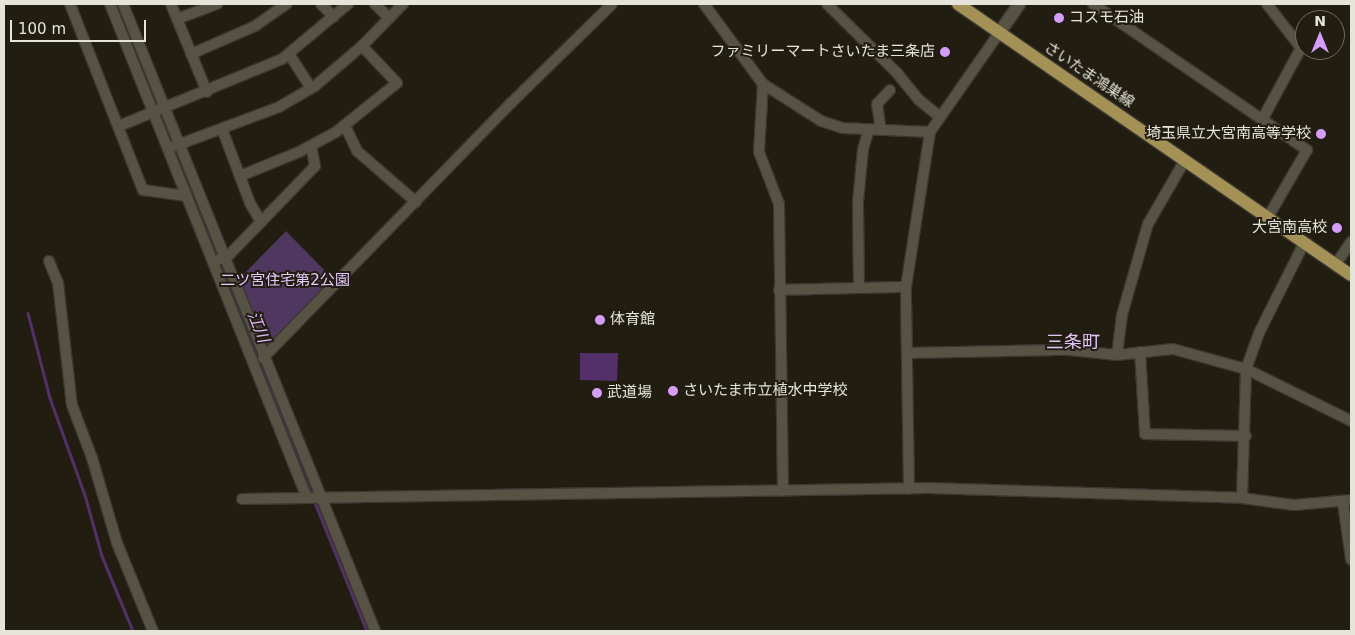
<!DOCTYPE html>
<html>
<head>
<meta charset="utf-8">
<style>
  body { margin:0 }
  #map { position:relative; width:1355px; height:635px; overflow:hidden; background:#211d11; font-family:"DejaVu Sans","Noto Sans JP",sans-serif }
  div>[style] { position:absolute }
  .green>* { inset:0; background:#4f375f }
  .water>* { inset:0; background:#54306b }
  .stream>* { height:2.5px; margin:-1.25px; padding:0 1.25px; transform-origin:1.25px; border-radius:1.25px; background:#54306b }
  .roads { filter:drop-shadow(1px 0 #3b3731) drop-shadow(-1px 0 #3b3731) drop-shadow(0 1px #3b3731) drop-shadow(0 -1px #3b3731) }
  .street>* { height:10px; margin:-5px; padding:0 5px; transform-origin:5px; border-radius:5px; background:#565244 }
  .secondary>* { height:12px; margin:-6px; padding:0 6px; transform-origin:6px; border-radius:6px; background:#565244 }
  .primary>* { height:12px; margin:-6px; padding:0 6px; transform-origin:6px; border-radius:6px; background:#a39155 }
  .dots>* { width:14px; height:14px; translate:-50% -50%; box-sizing:border-box; border:2px solid #211d11; border-radius:50% }
  span { translate:-50% -50%; white-space:nowrap; text-align:center; line-height:1.15; -webkit-text-stroke:4px #211d11; paint-order:stroke }
  .poi-label { font-size:15px; color:#e6e3db }
  .left { translate:0 -50%; text-align:left }
  .right { translate:-100% -50%; text-align:right }
  .street-label { font-size:15px; color:#e6e3db }
  .park-label { font-size:15px; color:#e7c8fd }
  .water-label { font-size:16px; color:#e1b7fe; font-style:italic }
  .quarter-label { font-size:18px; color:#e1c2f8 }
  .frame { position:absolute; inset:0; border:5px solid #e6e3db; pointer-events:none }
  .north { position:absolute; left:1295px; top:10px; width:50px; height:50px; box-sizing:border-box; background:#211d11; border:1px solid #706c62; border-radius:50%; rotate:0deg; font-size:14px; font-weight:700; line-height:20px; text-align:center; color:#e6e3db }
  .north::after { content:''; display:block; margin:auto; width:18px; height:22px; background:#d59cfb; clip-path:polygon(50% 0,100% 100%,50% 72%,0 100%) }
  .scale { position:absolute; left:10px; top:20px; width:136px; height:22px; box-sizing:border-box; border:2px solid #e6e3db; border-top:0; padding-left:6px; font-size:15px; line-height:18px; white-space:nowrap; color:#e6e3db; -webkit-text-stroke:4px #211d11; paint-order:stroke }
</style>
</head>
<body>
<div id="map">
  <div class="green">
    <i style="clip-path:polygon(286px 231px,334px 280px,265px 352px,238px 280px)"></i>
  </div>
  <div class="water">
    <i style="clip-path:polygon(580px 353px,618px 353px,617px 381px,580px 380px)"></i>
  </div>
  <div class="stream">
    <i style="left:117px;top:4px;width:111px;rotate:68.3deg"></i>
    <i style="left:160px;top:112px;width:35px;rotate:68deg"></i>
    <i style="left:175px;top:149px;width:117px;rotate:68.5deg"></i>
    <i style="left:220px;top:263px;width:250px;rotate:68.4deg"></i>
    <i style="left:28px;top:313px;width:88px;rotate:75.5deg"></i>
    <i style="left:50px;top:398px;width:103px;rotate:70.2deg"></i>
    <i style="left:85px;top:495px;width:63px;rotate:74.4deg"></i>
    <i style="left:102px;top:556px;width:81px;rotate:67.5deg"></i>
    <i style="left:314px;top:500px;width:141px;rotate:68deg"></i>
  </div>
  <div class="roads">
    <div class="street">
      <i style="left:70px;top:4px;width:200px;rotate:68.6deg"></i>
      <i style="left:143px;top:190px;width:44px;rotate:7.8deg"></i>
      <i style="left:110px;top:4px;width:532px;rotate:68.26deg"></i>
      <i style="left:123px;top:4px;width:676px;rotate:68.1deg"></i>
      <i style="left:171px;top:4px;width:95px;rotate:67.8deg"></i>
      <i style="left:321px;top:4px;width:18px;rotate:45deg"></i>
      <i style="left:375px;top:4px;width:20px;rotate:45deg"></i>
      <i style="left:704px;top:4px;width:99px;rotate:53.6deg"></i>
      <i style="left:763px;top:84px;width:69px;rotate:32.5deg"></i>
      <i style="left:821px;top:121px;width:22px;rotate:18deg"></i>
      <i style="left:842px;top:128px;width:88px;rotate:2.6deg"></i>
      <i style="left:827px;top:4px;width:98px;rotate:44.6deg"></i>
      <i style="left:897px;top:73px;width:35px;rotate:51deg"></i>
      <i style="left:919px;top:100px;width:27px;rotate:39deg"></i>
      <i style="left:1093px;top:4px;width:259px;rotate:34.3deg"></i>
      <i style="left:1307px;top:150px;width:78px;rotate:120.2deg"></i>
      <i style="left:177px;top:19px;width:43px;rotate:-20.6deg"></i>
      <i style="left:191px;top:54px;width:70px;rotate:-23.6deg"></i>
      <i style="left:255px;top:26px;width:39px;rotate:-35deg"></i>
      <i style="left:289px;top:54px;width:40px;rotate:57.1deg"></i>
      <i style="left:763px;top:84px;width:68px;rotate:93.4deg"></i>
      <i style="left:759px;top:152px;width:56px;rotate:69deg"></i>
      <i style="left:779px;top:204px;width:287px;rotate:89.2deg"></i>
      <i style="left:1262px;top:120px;width:82px;rotate:-61.6deg"></i>
      <i style="left:1301px;top:48px;width:56px;rotate:-127.7deg"></i>
      <i style="left:119px;top:126px;width:176px;rotate:-22.3deg"></i>
      <i style="left:282px;top:59px;width:86px;rotate:-39.8deg"></i>
      <i style="left:345px;top:126px;width:28px;rotate:64deg"></i>
      <i style="left:357px;top:151px;width:78px;rotate:40.8deg"></i>
      <i style="left:881px;top:130px;width:26px;rotate:-99deg"></i>
      <i style="left:877px;top:104px;width:19px;rotate:-47deg"></i>
      <i style="left:172px;top:147px;width:114px;rotate:-20.5deg"></i>
      <i style="left:279px;top:107px;width:42px;rotate:-30.3deg"></i>
      <i style="left:315px;top:86px;width:62px;rotate:-40.4deg"></i>
      <i style="left:362px;top:46px;width:59px;rotate:-45.7deg"></i>
      <i style="left:240px;top:176px;width:64px;rotate:-22.1deg"></i>
      <i style="left:299px;top:152px;width:42px;rotate:-28.4deg"></i>
      <i style="left:336px;top:132px;width:78px;rotate:-38.8deg"></i>
      <i style="left:397px;top:83px;width:51px;rotate:-133.4deg"></i>
      <i style="left:261px;top:222px;width:78px;rotate:-46deg"></i>
      <i style="left:315px;top:166px;width:20px;rotate:-101deg"></i>
      <i style="left:218px;top:260px;width:12px;rotate:-24deg"></i>
      <i style="left:229px;top:255px;width:46px;rotate:-45.9deg"></i>
      <i style="left:261px;top:222px;width:22px;rotate:-120deg"></i>
      <i style="left:250px;top:203px;width:79px;rotate:-110.7deg"></i>
      <i style="left:49px;top:261px;width:24px;rotate:68deg"></i>
      <i style="left:58px;top:283px;width:123px;rotate:83.5deg"></i>
      <i style="left:72px;top:405px;width:57px;rotate:69.3deg"></i>
      <i style="left:92px;top:458px;width:89px;rotate:73.6deg"></i>
      <i style="left:117px;top:543px;width:95px;rotate:67.8deg"></i>
      <i style="left:1336px;top:264px;width:27px;rotate:-56deg"></i>
      <i style="left:859px;top:288px;width:86px;rotate:-90.7deg"></i>
      <i style="left:858px;top:202px;width:53px;rotate:-84.6deg"></i>
      <i style="left:863px;top:149px;width:21px;rotate:-73deg"></i>
      <i style="left:779px;top:290px;width:127px;rotate:-1.4deg"></i>
      <i style="left:1140px;top:352px;width:82px;rotate:86.5deg"></i>
      <i style="left:1145px;top:434px;width:101px;rotate:1.1deg"></i>
      <i style="left:907px;top:353px;width:163px;rotate:-1.1deg"></i>
      <i style="left:1070px;top:350px;width:47px;rotate:6.1deg"></i>
      <i style="left:1117px;top:355px;width:56px;rotate:-6.1deg"></i>
      <i style="left:1173px;top:349px;width:76px;rotate:15.3deg"></i>
      <i style="left:1246px;top:369px;width:117px;rotate:26.3deg"></i>
      <i style="left:1117px;top:355px;width:40px;rotate:-82.9deg"></i>
      <i style="left:1122px;top:315px;width:95px;rotate:-74.1deg"></i>
      <i style="left:1148px;top:224px;width:74px;rotate:-60deg"></i>
      <i style="left:263px;top:358px;width:356px;rotate:-45.8deg"></i>
      <i style="left:511px;top:103px;width:141px;rotate:-44.4deg"></i>
      <i style="left:909px;top:489px;width:202px;rotate:-90.9deg"></i>
      <i style="left:906px;top:287px;width:157px;rotate:-81.2deg"></i>
      <i style="left:930px;top:132px;width:121px;rotate:-55.1deg"></i>
      <i style="left:1242px;top:498px;width:129px;rotate:-88.2deg"></i>
      <i style="left:1246px;top:369px;width:38px;rotate:-70deg"></i>
      <i style="left:1259px;top:333px;width:101px;rotate:-63.4deg"></i>
      <i style="left:242px;top:499px;width:686px;rotate:-0.92deg"></i>
      <i style="left:928px;top:488px;width:314px;rotate:1.8deg"></i>
      <i style="left:1242px;top:498px;width:52px;rotate:7.7deg"></i>
      <i style="left:1294px;top:505px;width:57px;rotate:-5deg"></i>
      <i style="left:1343px;top:503px;width:57px;rotate:81.9deg"></i>
    </div>
    <div class="secondary">
      <i style="left:999px;top:33px;width:35px;rotate:-55deg"></i>
    </div>
    <div class="primary">
      <i style="left:958px;top:4px;width:477px;rotate:34.6deg"></i>
    </div>
  </div>
  <div class="dots">
    <i style="left:1059px;top:18px;background:#d59cfb"></i>
    <i style="left:945px;top:52px;background:#d59cfb"></i>
    <i style="left:1321px;top:134px;background:#d59cfb"></i>
    <i style="left:1337px;top:228px;background:#d59cfb"></i>
    <i style="left:600px;top:320px;background:#d59cfb"></i>
    <i style="left:673px;top:391px;background:#d59cfb"></i>
    <i style="left:597px;top:393px;background:#d59cfb"></i>
  </div>
  <div class="poi-label">
    <span class="left" style="left:1069px;top:18px">コスモ石油</span>
    <span class="right" style="left:935px;top:52px">ファミリーマートさいたま三条店</span>
    <span class="right" style="left:1311px;top:134px">埼玉県立大宮南高等学校</span>
    <span class="right" style="left:1327px;top:228px">大宮南高校</span>
    <span class="left" style="left:610px;top:320px">体育館</span>
    <span class="left" style="left:683px;top:391px">さいたま市立植水中学校</span>
    <span class="left" style="left:607px;top:393px">武道場</span>
  </div>
  <div class="street-label">
    <span style="left:1089px;top:75px;rotate:34deg">さいたま鴻巣線</span>
  </div>
  <div class="park-label">
    <span style="left:285px;top:281px">二ツ宮住宅第2公園</span>
  </div>
  <div class="water-label">
    <span style="left:258px;top:327px;rotate:68deg">江川</span>
  </div>
  <div class="quarter-label">
    <span style="left:1073px;top:342px">三条町</span>
  </div>
  <div class="frame"></div>
  <div class="north">N</div>
  <div class="scale">100 m</div>
</div>
</body>
</html>
